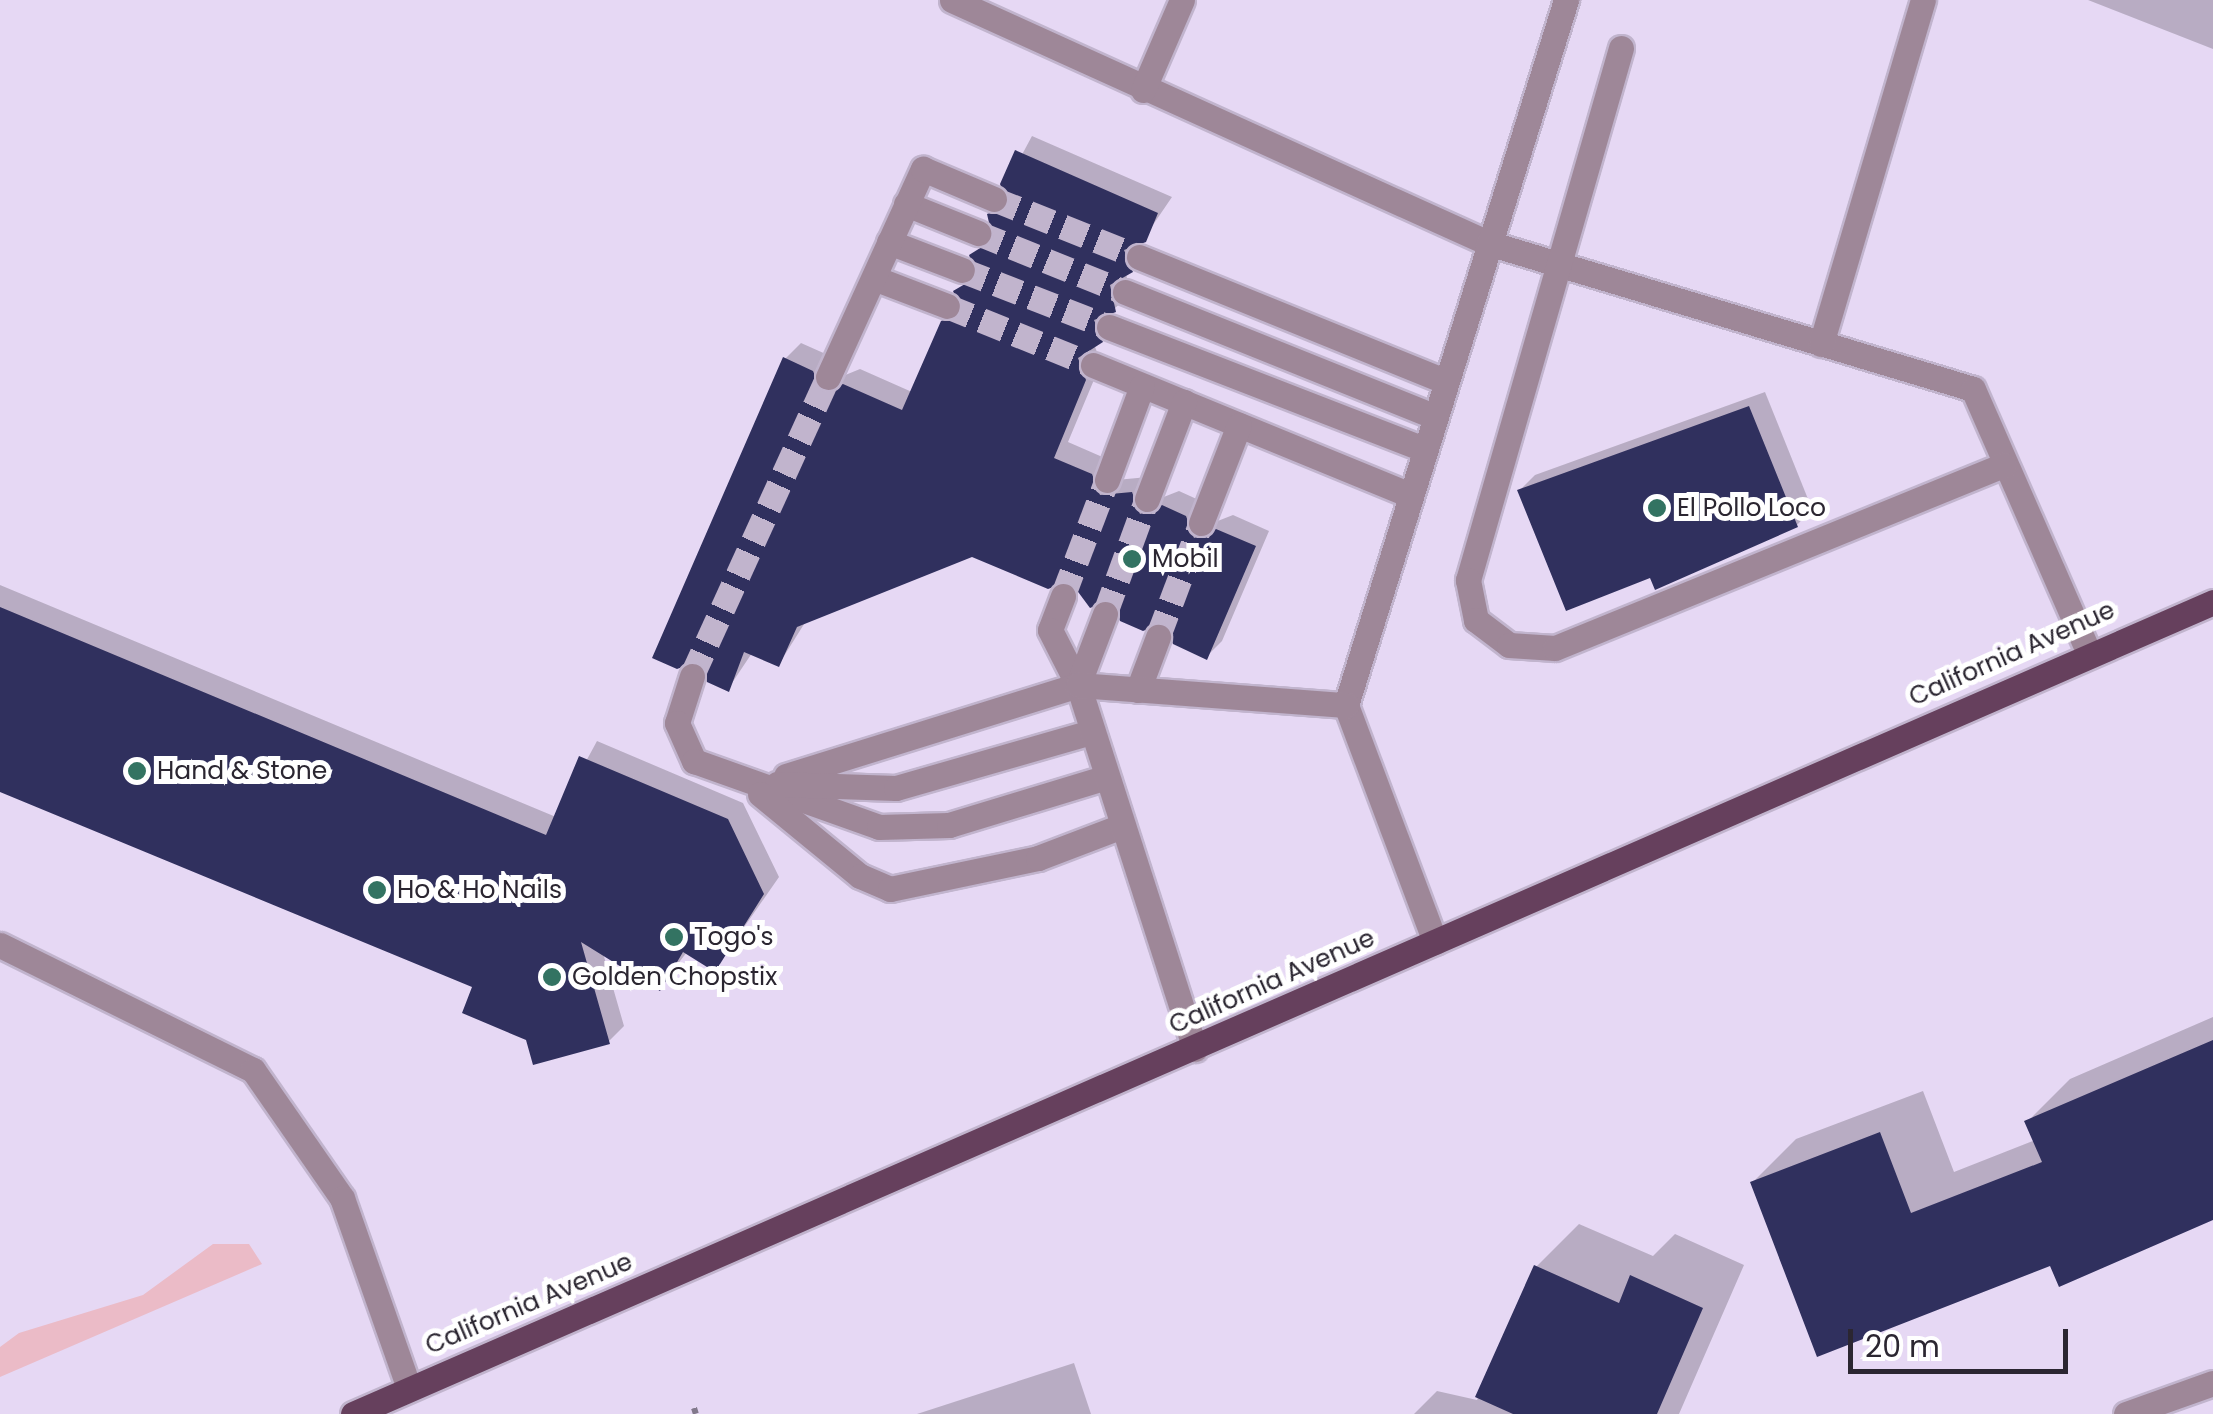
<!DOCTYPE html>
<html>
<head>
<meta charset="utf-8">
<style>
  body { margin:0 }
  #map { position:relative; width:2213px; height:1414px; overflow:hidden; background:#e6d8f4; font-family:Poppins,sans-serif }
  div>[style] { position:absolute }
  .green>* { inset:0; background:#ebbbc7 }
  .shadow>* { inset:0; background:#0003 }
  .building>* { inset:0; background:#30305e }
  .minor-tunnel>* { height:25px; margin-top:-12.5px; transform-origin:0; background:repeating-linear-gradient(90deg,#c1b4cd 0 25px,transparent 0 37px) }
  .path>* { height:6px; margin-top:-3px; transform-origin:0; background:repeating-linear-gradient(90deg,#82798c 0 10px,transparent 0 15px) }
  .roads { filter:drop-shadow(2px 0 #c1b4cd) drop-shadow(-2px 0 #c1b4cd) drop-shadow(0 2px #c1b4cd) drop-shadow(0 -2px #c1b4cd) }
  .minor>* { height:25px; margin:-12.5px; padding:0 12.5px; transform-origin:12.5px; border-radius:12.5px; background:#9e8798 }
  .major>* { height:25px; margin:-12.5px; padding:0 12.5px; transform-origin:12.5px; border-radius:12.5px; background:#66405d }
  .dots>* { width:28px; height:28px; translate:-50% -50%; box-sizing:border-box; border:5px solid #fff; border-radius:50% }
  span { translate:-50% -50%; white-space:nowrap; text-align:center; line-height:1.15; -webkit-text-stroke:10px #fff; paint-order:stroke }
  .poi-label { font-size:25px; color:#2b2631 }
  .left { translate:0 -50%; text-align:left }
  .street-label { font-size:25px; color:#2b2631 }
  .scale { position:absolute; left:1848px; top:1329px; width:220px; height:45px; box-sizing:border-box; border:5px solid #2b2631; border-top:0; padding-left:12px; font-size:30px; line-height:35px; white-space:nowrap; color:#2b2631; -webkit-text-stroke:8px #fff; paint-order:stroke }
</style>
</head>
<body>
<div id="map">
  <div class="green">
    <i style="clip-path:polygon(213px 1244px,249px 1244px,262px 1264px,0 1377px,0 1347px,19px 1333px,143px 1295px)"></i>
  </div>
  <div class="shadow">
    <i style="clip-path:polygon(2088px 0,2213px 0,2213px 49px)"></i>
    <i style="clip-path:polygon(1032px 136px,1172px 197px,1142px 241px,1147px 254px,1126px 273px,1130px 294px,1112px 311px,1117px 324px,1094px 344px,1101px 363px,1068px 442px,1107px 459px,1116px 480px,1148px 477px,1156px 500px,1179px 491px,1201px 501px,1210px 524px,1233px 515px,1269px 531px,1222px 641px,1206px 657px,1166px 619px,1071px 578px,972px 554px,806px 621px,779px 664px,752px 653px,728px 689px,785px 359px,801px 343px,828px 355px,838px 378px,860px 369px,912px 392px,959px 306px,956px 292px,978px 272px,971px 256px,994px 236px,990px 214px)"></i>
    <i style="clip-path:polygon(1765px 392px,1812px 509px,1797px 525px,1651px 575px,1520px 490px,1535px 475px)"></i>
    <i style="clip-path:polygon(0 585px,556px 817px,597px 741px,743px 803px,779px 877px,715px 969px,687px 952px,660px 987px,603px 953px,624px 1026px,609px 1041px,528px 1038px,475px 986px,0 789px)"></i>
    <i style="clip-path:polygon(2213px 1017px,2213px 1218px,2052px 1263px,1753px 1182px,1796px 1139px,1923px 1091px,1954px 1172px,2035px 1140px,2027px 1122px,2070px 1079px)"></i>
    <i style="clip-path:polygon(1579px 1224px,1653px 1256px,1675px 1234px,1744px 1265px,1679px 1414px,1414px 1414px,1437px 1391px,1477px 1400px,1536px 1267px)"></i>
    <i style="clip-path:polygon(1074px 1363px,1091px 1414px,917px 1414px)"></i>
  </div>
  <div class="building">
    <i style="clip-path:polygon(1015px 150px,1158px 213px,1146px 242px,1124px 250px,1133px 272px,1110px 285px,1116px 312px,1094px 320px,1103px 342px,1078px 358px,1086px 380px,1054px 458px,1092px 474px,1100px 495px,1132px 492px,1140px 514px,1162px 505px,1186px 516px,1194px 538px,1216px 529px,1256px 546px,1207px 660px,1173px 644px,1165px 622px,1143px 631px,1120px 621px,1112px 599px,1090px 608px,1070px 581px,1048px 589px,972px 557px,797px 627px,779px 667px,744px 652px,729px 692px,707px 682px,698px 661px,677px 669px,652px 658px,783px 357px,813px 371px,822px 392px,843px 384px,902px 410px,941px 321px,962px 313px,953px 291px,977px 277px,969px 255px,993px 240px,987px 214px,1008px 206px,1000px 184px)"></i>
    <i style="clip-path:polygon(1749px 406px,1798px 527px,1655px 590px,1650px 578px,1566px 611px,1517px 490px)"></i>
    <i style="clip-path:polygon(0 607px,546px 835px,579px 756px,728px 819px,764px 894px,715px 972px,683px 952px,660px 991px,581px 942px,610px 1044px,533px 1065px,526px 1040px,462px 1013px,472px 987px,0 792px)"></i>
    <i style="clip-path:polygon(2213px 1040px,2213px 1220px,2059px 1287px,2050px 1266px,1817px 1357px,1750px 1182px,1880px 1132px,1911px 1213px,2042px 1162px,2024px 1121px)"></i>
    <i style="clip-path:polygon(1534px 1265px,1619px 1303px,1630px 1275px,1703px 1308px,1657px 1414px,1513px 1414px,1475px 1397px)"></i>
  </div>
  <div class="minor-tunnel">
    <i style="left:994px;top:199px;width:156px;rotate:21.8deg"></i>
    <i style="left:978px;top:233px;width:158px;rotate:21.9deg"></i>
    <i style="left:962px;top:270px;width:158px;rotate:21.2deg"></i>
    <i style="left:947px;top:306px;width:157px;rotate:22deg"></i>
    <i style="left:1063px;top:596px;width:124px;rotate:-69.2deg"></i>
    <i style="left:1105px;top:614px;width:122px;rotate:-69.9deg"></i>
    <i style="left:1158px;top:637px;width:122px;rotate:-69.3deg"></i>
    <i style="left:692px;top:676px;width:328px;rotate:-65.5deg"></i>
  </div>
  <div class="path">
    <i style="left:694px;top:1408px;width:6px;rotate:72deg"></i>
  </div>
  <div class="roads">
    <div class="minor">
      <i style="left:952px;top:0;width:589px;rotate:24.39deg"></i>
      <i style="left:1488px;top:243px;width:506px;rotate:16.75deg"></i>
      <i style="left:1973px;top:389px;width:288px;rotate:66.3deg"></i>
      <i style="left:1621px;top:48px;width:554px;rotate:106.04deg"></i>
      <i style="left:1468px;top:580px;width:41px;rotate:78.7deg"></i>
      <i style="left:1476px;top:620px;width:41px;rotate:37.1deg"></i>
      <i style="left:1509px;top:645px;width:46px;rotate:3.7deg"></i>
      <i style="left:1555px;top:648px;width:485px;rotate:-22.2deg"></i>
      <i style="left:1143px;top:90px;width:98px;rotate:-66.6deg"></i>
      <i style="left:906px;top:204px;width:78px;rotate:21.9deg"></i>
      <i style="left:889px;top:242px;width:78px;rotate:21deg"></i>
      <i style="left:1139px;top:257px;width:330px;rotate:22.1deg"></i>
      <i style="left:874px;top:278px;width:78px;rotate:21deg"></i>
      <i style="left:1125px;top:292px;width:332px;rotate:21.9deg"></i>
      <i style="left:1109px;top:327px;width:338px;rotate:21.2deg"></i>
      <i style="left:1821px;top:344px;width:359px;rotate:-73.5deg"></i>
      <i style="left:1093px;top:365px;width:343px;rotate:22.3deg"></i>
      <i style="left:828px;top:377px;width:229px;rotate:-65.5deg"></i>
      <i style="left:923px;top:169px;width:77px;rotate:22.9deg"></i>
      <i style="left:1107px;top:480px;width:100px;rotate:-69.6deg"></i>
      <i style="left:1147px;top:499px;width:104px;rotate:-69.1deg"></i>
      <i style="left:1201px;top:523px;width:105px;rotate:-68.8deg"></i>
      <i style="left:1063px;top:596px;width:36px;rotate:111deg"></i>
      <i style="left:1050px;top:630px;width:62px;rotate:63deg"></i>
      <i style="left:692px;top:676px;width:49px;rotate:107.7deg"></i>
      <i style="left:677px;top:723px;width:42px;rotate:65.9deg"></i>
      <i style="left:694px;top:761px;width:196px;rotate:19.6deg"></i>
      <i style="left:879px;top:827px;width:70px;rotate:-1.6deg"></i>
      <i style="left:949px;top:825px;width:162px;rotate:-16.9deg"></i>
      <i style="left:1078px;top:685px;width:76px;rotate:-69.2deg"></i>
      <i style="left:1138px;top:690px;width:57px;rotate:-69.3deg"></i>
      <i style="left:786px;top:776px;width:306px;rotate:-17.3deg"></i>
      <i style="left:777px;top:784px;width:119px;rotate:1.9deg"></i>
      <i style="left:896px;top:788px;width:203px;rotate:-16deg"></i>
      <i style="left:760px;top:794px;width:129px;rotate:39.4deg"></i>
      <i style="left:860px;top:876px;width:33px;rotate:23deg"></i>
      <i style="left:890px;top:889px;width:151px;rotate:-11.8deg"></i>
      <i style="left:1038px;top:858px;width:87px;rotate:-20.9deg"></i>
      <i style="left:1435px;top:942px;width:253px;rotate:-110.6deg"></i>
      <i style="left:1346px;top:705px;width:739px;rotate:-72.67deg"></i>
      <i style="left:0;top:945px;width:282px;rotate:26.3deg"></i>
      <i style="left:253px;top:1070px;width:156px;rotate:55.2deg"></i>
      <i style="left:342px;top:1198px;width:201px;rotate:70.6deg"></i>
      <i style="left:1195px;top:1049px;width:382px;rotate:-107.8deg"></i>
      <i style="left:1078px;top:685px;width:269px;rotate:4.3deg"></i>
      <i style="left:2126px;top:1414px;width:92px;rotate:-19.6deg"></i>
    </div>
    <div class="major">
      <i style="left:353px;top:1414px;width:2030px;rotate:-23.58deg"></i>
    </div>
  </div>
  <div class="dots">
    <i style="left:1657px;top:508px;background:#337362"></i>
    <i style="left:1132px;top:559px;background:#337362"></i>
    <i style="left:137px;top:771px;background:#337362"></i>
    <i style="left:377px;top:890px;background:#337362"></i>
    <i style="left:674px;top:937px;background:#337362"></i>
    <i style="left:552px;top:977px;background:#337362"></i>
  </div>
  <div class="poi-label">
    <span class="left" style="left:1677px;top:508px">El Pollo Loco</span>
    <span class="left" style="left:1152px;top:559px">Mobil</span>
    <span class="left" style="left:157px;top:771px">Hand &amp; Stone</span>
    <span class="left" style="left:397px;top:890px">Ho &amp; Ho Nails</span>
    <span class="left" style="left:694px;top:937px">Togo's</span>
    <span class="left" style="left:572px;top:977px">Golden Chopstix</span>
  </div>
  <div class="street-label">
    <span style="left:2012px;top:654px;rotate:-24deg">California Avenue</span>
    <span style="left:1272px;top:982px;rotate:-24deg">California Avenue</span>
    <span style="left:529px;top:1304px;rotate:-23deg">California Avenue</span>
  </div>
  <div class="scale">20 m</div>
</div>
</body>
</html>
